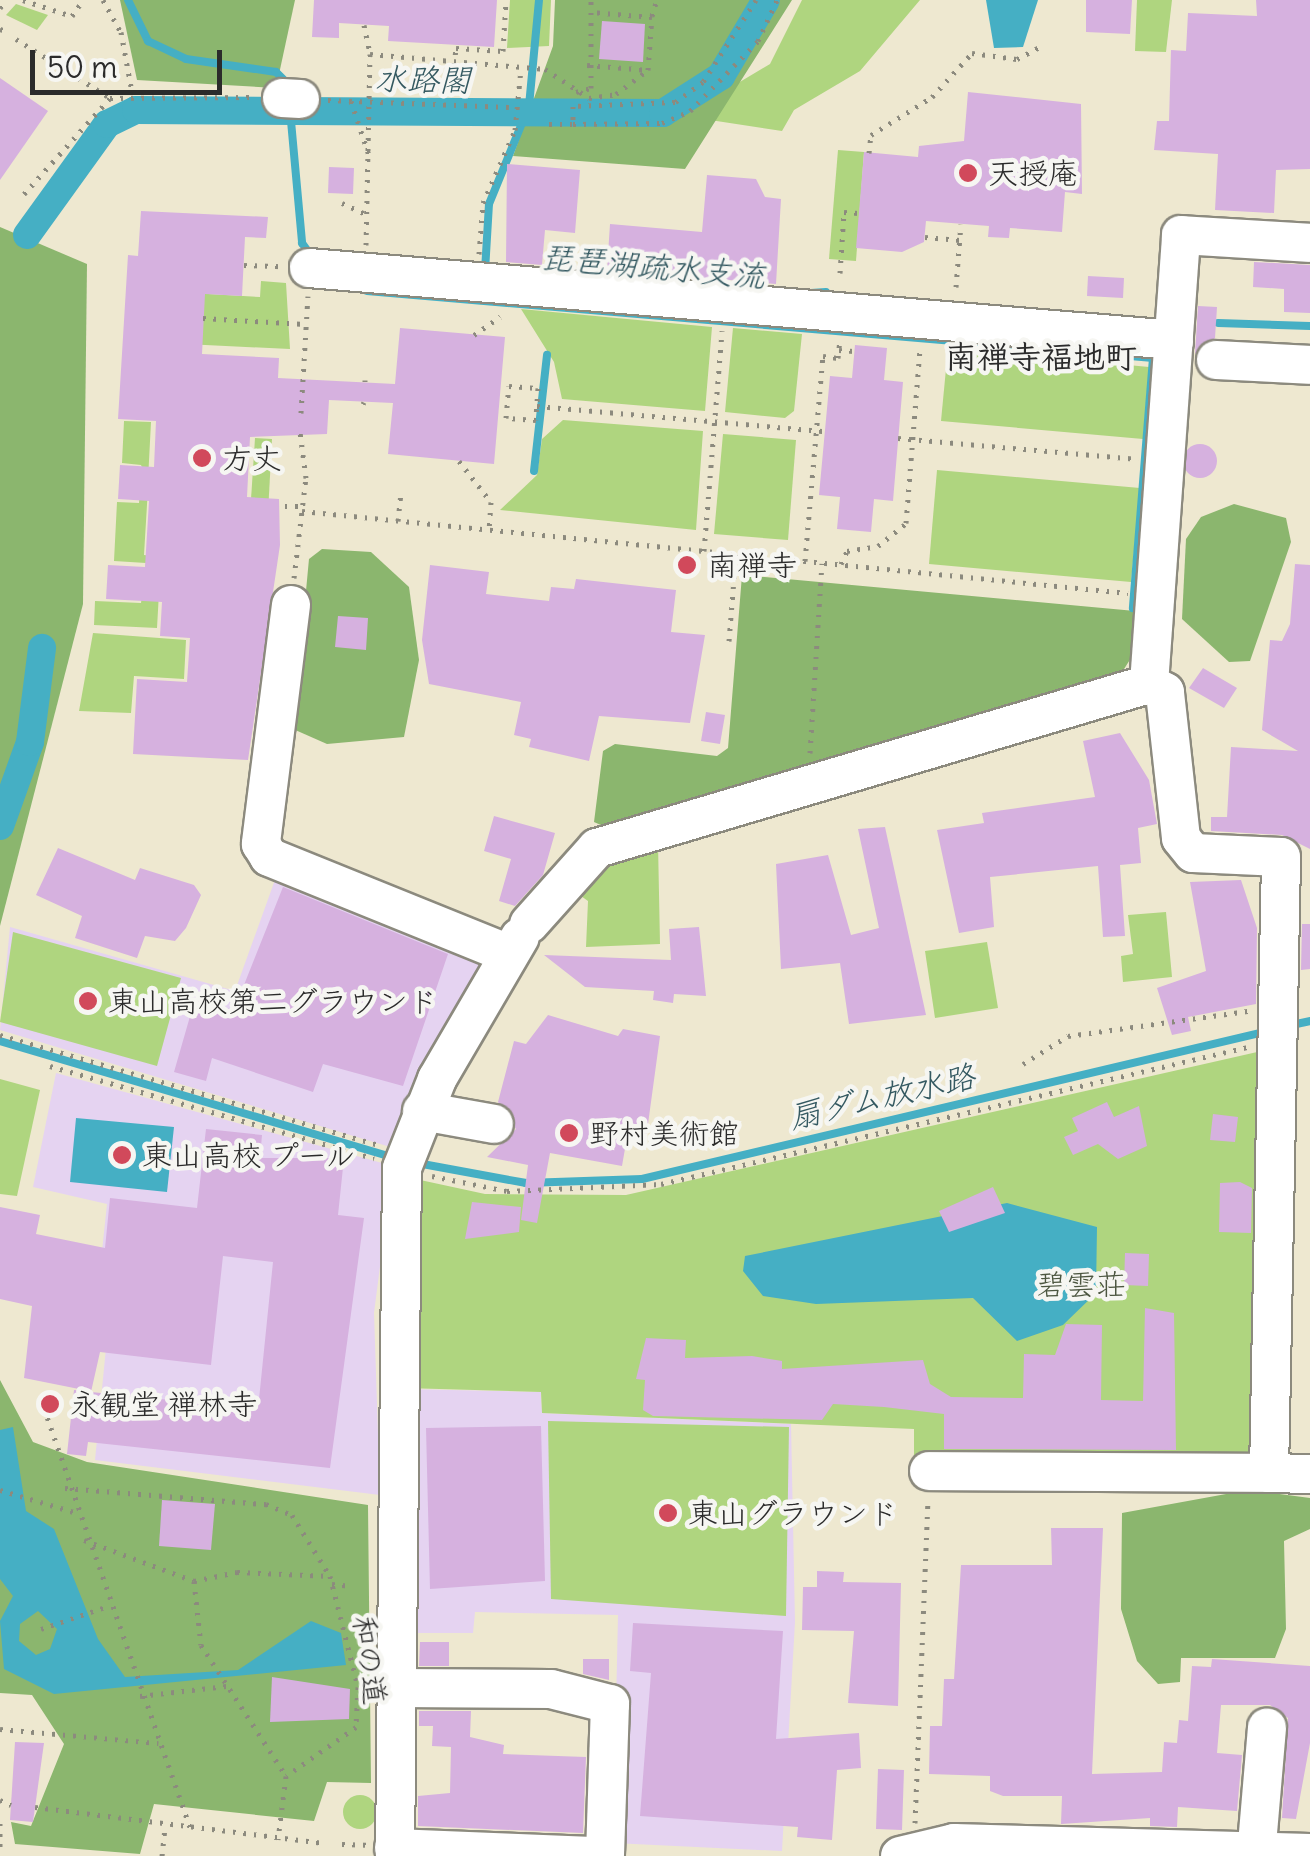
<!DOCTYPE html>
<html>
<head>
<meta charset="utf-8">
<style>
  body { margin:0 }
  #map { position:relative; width:1310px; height:1856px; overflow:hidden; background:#eee8d0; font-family:Delius,"Klee One",sans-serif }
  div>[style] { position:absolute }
  .built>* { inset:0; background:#e5d3f1 }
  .green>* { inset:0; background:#afd57f }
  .round { border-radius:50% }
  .forest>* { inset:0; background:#8bb66e }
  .water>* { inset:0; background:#45afc4 }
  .stream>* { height:8px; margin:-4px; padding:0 4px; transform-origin:4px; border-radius:4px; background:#45afc4 }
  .canal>* { height:28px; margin:-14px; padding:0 14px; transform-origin:14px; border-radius:14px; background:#45afc4 }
  .building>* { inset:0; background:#d6b1df }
  .path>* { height:5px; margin-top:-2.5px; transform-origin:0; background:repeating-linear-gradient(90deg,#8c8a7e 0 2.5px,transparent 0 10.5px) }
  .roads { filter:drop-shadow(2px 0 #8c8a7e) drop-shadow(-2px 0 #8c8a7e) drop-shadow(0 2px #8c8a7e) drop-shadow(0 -2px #8c8a7e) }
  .minor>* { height:38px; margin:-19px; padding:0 19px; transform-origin:19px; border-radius:19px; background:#fff }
  .dots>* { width:28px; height:28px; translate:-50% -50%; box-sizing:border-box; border:5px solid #f6f6f2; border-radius:50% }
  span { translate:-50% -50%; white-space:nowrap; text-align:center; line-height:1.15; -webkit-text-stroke:9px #f6f6f2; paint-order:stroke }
  .poi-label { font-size:30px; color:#2b2b2b }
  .left { translate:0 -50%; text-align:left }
  .park-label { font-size:30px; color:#4c5640 }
  .street-label { font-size:30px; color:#2b2b2b }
  .water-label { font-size:32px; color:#345961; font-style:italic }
  .neighbourhood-label { font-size:32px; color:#2b2b2b; font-weight:700 }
  .scale { position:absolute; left:30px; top:50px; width:192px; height:45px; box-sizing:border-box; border:5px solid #2b2b2b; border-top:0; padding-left:12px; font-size:30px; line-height:35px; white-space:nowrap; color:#2b2b2b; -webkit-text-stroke:8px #f6f6f2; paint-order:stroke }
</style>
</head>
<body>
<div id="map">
  <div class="built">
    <i style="clip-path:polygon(276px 877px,495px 954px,397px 1149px,0 1030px,10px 927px,235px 991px)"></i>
    <i style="clip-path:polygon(56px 1073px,393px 1166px,374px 1313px,380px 1495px,95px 1460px,106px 1348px,92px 1346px,107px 1204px,33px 1187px)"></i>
    <i style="clip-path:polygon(404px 1389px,541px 1392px,542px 1413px,791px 1424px,795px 1622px,782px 1851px,613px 1843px,618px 1615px,475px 1612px,473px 1633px,410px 1633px)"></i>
  </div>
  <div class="green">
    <i style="clip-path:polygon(510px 0,551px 0,549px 46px,507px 48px)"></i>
    <i style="clip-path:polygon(802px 0,920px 0,860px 71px,794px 110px,782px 131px,710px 120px,713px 98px,770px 64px)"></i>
    <i style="clip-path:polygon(1137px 0,1172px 0,1166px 52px,1135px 51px)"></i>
    <i style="clip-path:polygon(16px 4px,48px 15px,37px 30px,6px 15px)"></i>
    <i style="clip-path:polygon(838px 150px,864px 152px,856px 261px,829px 259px)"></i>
    <i style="clip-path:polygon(261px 281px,286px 283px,290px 349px,185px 344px,191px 293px,260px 297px)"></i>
    <i style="clip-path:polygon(521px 309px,712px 327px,705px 411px,562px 399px,554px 362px)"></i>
    <i style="clip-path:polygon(733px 328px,802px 334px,794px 411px,785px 418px,725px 412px)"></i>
    <i style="clip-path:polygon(948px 348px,1149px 367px,1143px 439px,941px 421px)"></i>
    <i style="clip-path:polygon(563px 420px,703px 431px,696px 530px,500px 510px,537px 475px,542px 439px)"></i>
    <i style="clip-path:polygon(124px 421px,151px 422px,148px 480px,141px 465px,122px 463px)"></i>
    <i style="clip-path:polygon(723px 434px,796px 440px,788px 540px,714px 534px)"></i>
    <i style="clip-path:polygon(255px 438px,272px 439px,267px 531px,249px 530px)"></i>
    <i style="clip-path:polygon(937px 470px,1140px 488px,1131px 582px,929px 564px)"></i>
    <i style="clip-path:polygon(140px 487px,148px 488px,144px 555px,161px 557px,157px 628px,94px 625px,95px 601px,141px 603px,146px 563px,114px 561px,117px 502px,139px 503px)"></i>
    <i style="clip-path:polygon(93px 633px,186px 640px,184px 679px,134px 676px,131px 713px,79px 711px)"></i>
    <i style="clip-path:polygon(658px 843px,660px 944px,586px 947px,588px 901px,574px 891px,600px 859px)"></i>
    <i style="clip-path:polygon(1166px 912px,1172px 977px,1123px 982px,1121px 956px,1133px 954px,1128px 915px)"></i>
    <i style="clip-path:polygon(13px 932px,181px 978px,157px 1066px,0 1022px)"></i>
    <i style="clip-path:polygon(987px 942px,998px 1008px,935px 1018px,925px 951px)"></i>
    <i style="clip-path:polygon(1266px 1050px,1266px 1470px,914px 1468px,914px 1429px,542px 1413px,541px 1392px,404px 1388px,411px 1178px,485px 1194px,626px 1195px)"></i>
    <i style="clip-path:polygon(0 1079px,40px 1090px,17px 1196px,0 1194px)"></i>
    <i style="clip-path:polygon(548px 1421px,789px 1427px,786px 1616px,551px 1599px)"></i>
    <i class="round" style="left:343px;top:1795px;width:34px;height:34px"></i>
  </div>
  <div class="forest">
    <i style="clip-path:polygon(120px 0,295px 0,276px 88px,137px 80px)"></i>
    <i style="clip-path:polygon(555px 0,792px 0,685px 169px,513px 156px,553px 46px)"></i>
    <i style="clip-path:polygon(0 227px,87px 264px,83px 604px,0 926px)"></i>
    <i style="clip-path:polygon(1234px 504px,1286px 518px,1291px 542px,1250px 661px,1229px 662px,1182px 619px,1186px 539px,1201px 517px)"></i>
    <i style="clip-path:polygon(322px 549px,371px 552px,409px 587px,419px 660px,404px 737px,327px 744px,293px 729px,309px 559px)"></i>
    <i style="clip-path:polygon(742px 575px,1135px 611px,1131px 658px,1119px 677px,610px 829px,594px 822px,603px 751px,615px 744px,717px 756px,728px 748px)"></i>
    <i style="clip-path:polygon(0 1380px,33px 1442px,87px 1462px,368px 1505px,371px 1783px,327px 1782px,314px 1821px,154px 1804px,140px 1854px,15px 1844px,11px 1822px,31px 1826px,64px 1744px,32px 1695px,0 1693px)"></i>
    <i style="clip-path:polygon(1248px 1490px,1310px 1498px,1310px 1529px,1284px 1541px,1286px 1629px,1275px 1658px,1181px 1658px,1180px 1682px,1158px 1684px,1137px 1661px,1121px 1609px,1122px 1513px)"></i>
  </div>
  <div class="water">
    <i style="clip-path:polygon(986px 0,1038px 0,1023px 47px,994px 48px)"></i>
    <i style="clip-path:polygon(76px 1118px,174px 1127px,167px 1192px,70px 1182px)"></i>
    <i style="clip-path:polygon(1007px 1203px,1097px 1227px,1096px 1293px,1063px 1325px,1017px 1341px,973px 1298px,816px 1304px,763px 1296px,743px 1271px,745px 1256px)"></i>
    <i style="clip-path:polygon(evenodd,13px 1427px,26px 1511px,54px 1529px,98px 1639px,125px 1677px,238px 1670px,311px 1621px,341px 1633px,346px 1665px,54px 1694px,4px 1669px,0 1621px,13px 1596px,0 1579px,0 1430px,13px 1427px,38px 1611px,57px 1629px,50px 1649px,36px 1655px,19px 1641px,20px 1624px,38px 1611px)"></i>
  </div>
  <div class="stream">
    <i style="left:128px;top:0;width:46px;rotate:64deg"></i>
    <i style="left:148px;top:41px;width:42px;rotate:25.3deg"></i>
    <i style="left:186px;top:59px;width:91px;rotate:8.2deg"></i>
    <i style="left:276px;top:72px;width:20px;rotate:45deg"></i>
    <i style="left:290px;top:110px;width:134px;rotate:84.8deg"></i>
    <i style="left:302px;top:243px;width:17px;rotate:54deg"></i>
    <i style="left:485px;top:271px;width:67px;rotate:-86.6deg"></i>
    <i style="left:489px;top:204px;width:106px;rotate:-67.8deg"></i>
    <i style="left:529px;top:106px;width:106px;rotate:-84.6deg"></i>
    <i style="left:367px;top:291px;width:789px;rotate:4.87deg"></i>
    <i style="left:1153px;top:358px;width:251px;rotate:94.6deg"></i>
    <i style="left:796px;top:294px;width:30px;rotate:-4deg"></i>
    <i style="left:1218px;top:323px;width:92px;rotate:1.9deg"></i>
    <i style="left:534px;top:471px;width:117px;rotate:-83.6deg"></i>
    <i style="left:1287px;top:1026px;width:24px;rotate:-12deg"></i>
    <i style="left:0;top:1041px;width:411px;rotate:16.5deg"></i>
    <i style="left:417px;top:1163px;width:111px;rotate:10.4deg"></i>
    <i style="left:526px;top:1183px;width:116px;rotate:-2deg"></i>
    <i style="left:642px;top:1179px;width:643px;rotate:-13.3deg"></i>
  </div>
  <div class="canal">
    <i style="left:27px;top:235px;width:137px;rotate:-54.2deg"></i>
    <i style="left:107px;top:124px;width:32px;rotate:-26deg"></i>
    <i style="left:136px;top:110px;width:527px;rotate:0.33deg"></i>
    <i style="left:663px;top:113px;width:69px;rotate:-32.5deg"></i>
    <i style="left:721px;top:76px;width:88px;rotate:-59.4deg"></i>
    <i style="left:0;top:826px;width:89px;rotate:-70.3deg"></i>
    <i style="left:30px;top:742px;width:95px;rotate:-82.7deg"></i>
  </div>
  <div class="building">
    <i style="clip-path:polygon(314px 0,497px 0,494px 47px,388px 41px,389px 26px,339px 23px,339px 38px,312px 37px)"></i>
    <i style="clip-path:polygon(1086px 0,1132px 0,1130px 34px,1086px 32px)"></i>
    <i style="clip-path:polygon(1256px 0,1310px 0,1310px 169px,1276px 170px,1274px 213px,1215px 210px,1218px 154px,1154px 150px,1157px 121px,1169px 121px,1171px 50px,1186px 51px,1188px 13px,1257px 16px)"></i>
    <i style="clip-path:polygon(602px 21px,645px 24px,643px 62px,599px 59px)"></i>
    <i style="clip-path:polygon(0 78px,48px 111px,0 180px)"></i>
    <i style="clip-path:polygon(968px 92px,1081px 104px,1082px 194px,1065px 192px,1062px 232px,1010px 228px,1009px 238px,988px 237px,989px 226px,926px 221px,924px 242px,902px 252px,856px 248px,864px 152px,918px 157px,919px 146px,964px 141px)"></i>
    <i style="clip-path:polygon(507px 164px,580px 170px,575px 233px,545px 230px,542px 265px,506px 262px)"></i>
    <i style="clip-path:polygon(329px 167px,354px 168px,353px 194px,328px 193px)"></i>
    <i style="clip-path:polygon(707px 175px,756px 179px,765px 197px,781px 199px,776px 284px,607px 270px,610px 224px,702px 232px)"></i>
    <i style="clip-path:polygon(141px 211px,268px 217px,266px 238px,245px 237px,242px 296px,205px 294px,202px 354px,279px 358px,278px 378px,395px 384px,400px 328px,505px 337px,494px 464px,388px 454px,393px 403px,329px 400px,327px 434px,250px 437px,247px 497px,279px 499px,280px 545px,248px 760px,133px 754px,137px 679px,187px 682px,190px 638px,160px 636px,162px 602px,106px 599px,108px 565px,145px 567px,149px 501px,118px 499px,120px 465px,154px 467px,156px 421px,118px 419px,128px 255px,138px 256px)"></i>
    <i style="clip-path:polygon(1254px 262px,1310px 265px,1310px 313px,1284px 312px,1284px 289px,1253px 287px)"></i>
    <i style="clip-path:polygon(1088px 276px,1124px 278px,1123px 298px,1087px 296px)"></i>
    <i style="clip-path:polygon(1198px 306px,1217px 307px,1215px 338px,1195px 354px)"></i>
    <i style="clip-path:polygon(855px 345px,887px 348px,884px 380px,903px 382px,893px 501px,874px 499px,871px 532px,837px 529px,840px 497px,819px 495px,830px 376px,852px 378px)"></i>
    <i class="round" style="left:1183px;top:444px;width:34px;height:34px"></i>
    <i style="clip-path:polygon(1295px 564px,1310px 565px,1310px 849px,1282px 835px,1211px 831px,1211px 817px,1227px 817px,1231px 747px,1298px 751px,1262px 730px,1270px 640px,1282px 641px,1290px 624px)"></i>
    <i style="clip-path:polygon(430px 565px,489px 572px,486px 594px,549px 601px,551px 587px,574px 589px,576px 579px,676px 590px,671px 632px,705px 635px,690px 723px,599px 716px,589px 761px,529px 747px,531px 739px,514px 735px,521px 702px,429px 684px,422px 640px)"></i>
    <i style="clip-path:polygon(338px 616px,368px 618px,366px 650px,335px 647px)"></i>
    <i style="clip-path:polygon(1203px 668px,1237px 688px,1224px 708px,1189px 688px)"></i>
    <i style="clip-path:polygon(706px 712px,725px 715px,720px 744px,701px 741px)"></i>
    <i style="clip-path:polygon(1120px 733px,1149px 780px,1157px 824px,1138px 828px,1141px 863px,1120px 865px,1125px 936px,1103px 937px,1098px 866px,990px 877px,994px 927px,959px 933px,937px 830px,984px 823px,982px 813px,1095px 797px,1083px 741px)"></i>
    <i style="clip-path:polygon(494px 816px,555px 833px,543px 875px,515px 906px,499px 901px,511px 859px,484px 851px)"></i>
    <i style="clip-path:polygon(885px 827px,926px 1015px,849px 1024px,840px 963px,781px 969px,776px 864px,828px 855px,851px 935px,879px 928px,858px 829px)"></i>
    <i style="clip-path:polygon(58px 848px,135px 880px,140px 868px,194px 885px,201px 895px,186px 928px,175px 941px,145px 936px,137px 958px,75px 938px,82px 916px,36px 895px)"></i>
    <i style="clip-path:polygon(1241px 880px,1257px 928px,1256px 1004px,1188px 1017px,1191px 1031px,1172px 1035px,1157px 988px,1206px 971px,1190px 882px)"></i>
    <i style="clip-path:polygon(283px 887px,448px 954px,403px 1086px,323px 1064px,313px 1092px,212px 1058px,206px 1081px,174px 1072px,195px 999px,234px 1010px)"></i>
    <i style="clip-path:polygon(1302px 924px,1310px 924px,1310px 969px,1301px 970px)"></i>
    <i style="clip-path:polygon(699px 927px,706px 996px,674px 994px,673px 1003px,653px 1000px,654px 991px,585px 987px,544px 955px,671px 960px,669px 929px)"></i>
    <i style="clip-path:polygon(548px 1015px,618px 1036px,623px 1029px,660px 1036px,645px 1146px,626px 1143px,622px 1166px,550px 1153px,537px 1223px,521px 1220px,528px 1165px,487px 1157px,516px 1129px,498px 1102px,514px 1041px,526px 1044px)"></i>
    <i style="clip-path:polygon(1107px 1102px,1114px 1117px,1139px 1106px,1147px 1146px,1118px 1159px,1098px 1144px,1073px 1155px,1064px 1137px,1078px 1131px,1072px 1118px)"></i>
    <i style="clip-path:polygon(1213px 1114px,1238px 1117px,1235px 1142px,1210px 1140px)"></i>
    <i style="clip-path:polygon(evenodd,206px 1129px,262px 1135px,260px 1158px,344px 1158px,338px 1215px,364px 1218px,330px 1468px,88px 1442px,86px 1456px,67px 1454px,74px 1390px,89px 1391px,24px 1378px,32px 1306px,0 1299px,0 1207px,40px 1215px,36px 1234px,105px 1248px,110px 1198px,197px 1208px,206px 1129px,223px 1256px,273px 1262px,258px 1409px,91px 1392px,100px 1352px,211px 1365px,223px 1256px)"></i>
    <i style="clip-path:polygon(1240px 1182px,1252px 1188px,1251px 1233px,1219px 1232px,1220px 1183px)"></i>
    <i style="clip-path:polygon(993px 1187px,1005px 1213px,949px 1232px,939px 1211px)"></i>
    <i style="clip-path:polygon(472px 1202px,521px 1207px,519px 1232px,465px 1239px)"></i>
    <i style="clip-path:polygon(1125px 1253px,1149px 1254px,1148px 1286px,1124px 1285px)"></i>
    <i style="clip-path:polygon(1145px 1308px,1174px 1313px,1176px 1450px,944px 1449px,944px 1414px,884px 1407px,833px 1404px,822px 1420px,653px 1416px,643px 1410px,645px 1380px,636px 1379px,646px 1338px,686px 1340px,685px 1358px,752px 1356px,782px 1361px,782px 1369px,923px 1360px,930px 1384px,951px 1397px,1023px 1398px,1024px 1354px,1055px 1355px,1066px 1324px,1102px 1325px,1101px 1400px,1143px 1401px)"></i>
    <i style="clip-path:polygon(541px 1426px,545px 1581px,430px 1589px,426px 1428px)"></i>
    <i style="clip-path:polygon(162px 1500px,215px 1504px,211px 1550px,159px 1546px)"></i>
    <i style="clip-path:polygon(1051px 1528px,1103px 1528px,1092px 1774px,1162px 1772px,1164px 1742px,1177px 1743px,1179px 1720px,1188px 1721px,1192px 1666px,1211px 1667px,1212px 1659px,1310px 1666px,1310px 1743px,1296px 1819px,1282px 1818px,1288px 1718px,1270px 1705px,1221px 1705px,1217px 1753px,1242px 1755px,1237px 1811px,1178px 1807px,1177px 1827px,1150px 1826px,1150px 1818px,1061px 1824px,1062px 1796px,1003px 1796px,990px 1791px,990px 1776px,929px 1774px,930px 1726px,942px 1726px,944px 1679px,954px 1679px,961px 1565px,1052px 1565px)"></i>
    <i style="clip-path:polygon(817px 1571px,844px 1572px,843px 1582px,901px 1583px,898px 1706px,848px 1703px,854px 1631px,802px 1630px,803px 1587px,817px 1587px)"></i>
    <i style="clip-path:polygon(633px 1623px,783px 1631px,776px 1739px,859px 1733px,861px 1768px,837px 1770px,832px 1840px,797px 1837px,798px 1827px,640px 1816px,651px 1673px,630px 1671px)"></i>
    <i style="clip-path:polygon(420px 1642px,449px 1642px,449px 1666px,419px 1666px)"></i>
    <i style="clip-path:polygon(583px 1659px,609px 1659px,609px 1680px,583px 1674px)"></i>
    <i style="clip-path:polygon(272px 1677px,350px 1689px,349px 1719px,270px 1722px)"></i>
    <i style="clip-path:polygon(419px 1711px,471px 1711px,470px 1737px,504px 1745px,503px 1754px,586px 1757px,583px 1833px,418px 1826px,418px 1796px,450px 1793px,451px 1747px,432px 1746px,433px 1726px,419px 1726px)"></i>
    <i style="clip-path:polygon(15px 1742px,44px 1743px,33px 1822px,10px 1820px)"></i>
    <i style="clip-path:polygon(878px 1769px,904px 1770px,902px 1830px,876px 1829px)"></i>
  </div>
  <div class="path">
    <i style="left:23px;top:0;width:52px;rotate:18.1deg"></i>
    <i style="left:72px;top:16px;width:19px;rotate:-55deg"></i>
    <i style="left:103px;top:0;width:37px;rotate:61deg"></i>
    <i style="left:121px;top:32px;width:61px;rotate:79.6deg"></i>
    <i style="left:756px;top:0;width:98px;rotate:122.9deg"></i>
    <i style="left:703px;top:82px;width:34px;rotate:144deg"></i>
    <i style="left:675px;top:102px;width:102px;rotate:177.8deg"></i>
    <i style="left:573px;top:106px;width:18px;rotate:90deg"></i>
    <i style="left:573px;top:124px;width:89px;rotate:-0.6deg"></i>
    <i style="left:662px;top:123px;width:30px;rotate:-23deg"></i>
    <i style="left:690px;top:111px;width:98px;rotate:-45.8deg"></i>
    <i style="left:758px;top:41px;width:45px;rotate:-65.1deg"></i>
    <i style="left:0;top:8px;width:10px;rotate:-53deg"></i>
    <i style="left:652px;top:16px;width:17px;rotate:-73deg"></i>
    <i style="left:364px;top:25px;width:30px;rotate:78deg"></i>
    <i style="left:370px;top:54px;width:176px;rotate:4.9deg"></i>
    <i style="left:545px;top:69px;width:53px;rotate:33.4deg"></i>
    <i style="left:589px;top:98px;width:27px;rotate:-8deg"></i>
    <i style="left:616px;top:94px;width:40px;rotate:-37deg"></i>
    <i style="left:0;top:29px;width:3px;rotate:18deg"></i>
    <i style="left:16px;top:39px;width:111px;rotate:32.1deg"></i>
    <i style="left:454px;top:65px;width:17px;rotate:-83deg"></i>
    <i style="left:456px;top:48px;width:47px;rotate:3.7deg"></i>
    <i style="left:503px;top:51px;width:51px;rotate:-86.6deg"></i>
    <i style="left:587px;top:65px;width:61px;rotate:4.7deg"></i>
    <i style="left:648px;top:70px;width:53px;rotate:-85.7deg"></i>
    <i style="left:652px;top:17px;width:61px;rotate:-175.3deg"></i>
    <i style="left:576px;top:92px;width:16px;rotate:-15deg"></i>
    <i style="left:591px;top:88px;width:88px;rotate:-90deg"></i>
    <i style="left:328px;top:100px;width:181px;rotate:2.2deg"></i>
    <i style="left:351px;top:101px;width:57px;rotate:71.6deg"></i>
    <i style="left:549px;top:124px;width:24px"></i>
    <i style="left:869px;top:153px;width:18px;rotate:-84deg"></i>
    <i style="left:871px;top:135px;width:72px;rotate:-31.9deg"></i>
    <i style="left:932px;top:97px;width:59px;rotate:-47.7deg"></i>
    <i style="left:972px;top:53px;width:45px;rotate:7.6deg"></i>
    <i style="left:1017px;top:59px;width:24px;rotate:-28deg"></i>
    <i style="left:24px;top:194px;width:129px;rotate:-48.1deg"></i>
    <i style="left:110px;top:98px;width:143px;rotate:-0.4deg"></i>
    <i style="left:342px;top:203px;width:29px;rotate:25deg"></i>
    <i style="left:925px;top:237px;width:35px;rotate:5deg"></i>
    <i style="left:366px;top:245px;width:191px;rotate:-88.8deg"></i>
    <i style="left:479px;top:254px;width:51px;rotate:-85.5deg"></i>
    <i style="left:483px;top:203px;width:80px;rotate:-66.3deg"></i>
    <i style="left:515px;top:130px;width:61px;rotate:-84.4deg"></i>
    <i style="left:244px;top:265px;width:38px;rotate:2deg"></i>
    <i style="left:840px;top:273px;width:61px;rotate:-86.2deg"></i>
    <i style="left:844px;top:212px;width:15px;rotate:4deg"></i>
    <i style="left:956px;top:287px;width:63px;rotate:-85.5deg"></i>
    <i style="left:203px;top:318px;width:102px;rotate:3.4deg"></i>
    <i style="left:474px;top:335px;width:32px;rotate:-35deg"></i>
    <i style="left:839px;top:350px;width:15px;rotate:4deg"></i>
    <i style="left:365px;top:382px;width:2px;rotate:-90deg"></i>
    <i style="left:509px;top:386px;width:29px;rotate:4deg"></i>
    <i style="left:538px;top:388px;width:32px;rotate:94deg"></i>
    <i style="left:536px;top:420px;width:30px;rotate:-176deg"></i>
    <i style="left:506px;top:418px;width:32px;rotate:-85deg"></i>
    <i style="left:363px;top:404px;width:2px;rotate:-63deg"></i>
    <i style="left:537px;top:406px;width:289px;rotate:5deg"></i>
    <i style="left:301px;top:413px;width:117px;rotate:-86.6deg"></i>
    <i style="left:898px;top:438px;width:241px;rotate:5deg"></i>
    <i style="left:459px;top:461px;width:52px;rotate:52deg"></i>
    <i style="left:491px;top:502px;width:28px;rotate:94deg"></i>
    <i style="left:285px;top:506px;width:17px"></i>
    <i style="left:302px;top:511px;width:830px;rotate:5.67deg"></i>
    <i style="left:398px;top:521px;width:29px;rotate:-84deg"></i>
    <i style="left:704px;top:551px;width:221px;rotate:-85.3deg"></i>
    <i style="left:805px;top:561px;width:206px;rotate:-85deg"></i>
    <i style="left:823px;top:356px;width:15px;rotate:8deg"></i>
    <i style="left:838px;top:358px;width:18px;rotate:-84deg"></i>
    <i style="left:841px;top:564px;width:14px;rotate:-65deg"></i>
    <i style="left:847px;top:551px;width:31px;rotate:-9deg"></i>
    <i style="left:878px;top:546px;width:36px;rotate:-39deg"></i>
    <i style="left:906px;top:523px;width:175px;rotate:-85.4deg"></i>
    <i style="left:294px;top:578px;width:101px;rotate:-83.2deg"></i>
    <i style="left:306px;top:478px;width:46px;rotate:-97.4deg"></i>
    <i style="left:729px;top:641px;width:87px;rotate:-85.4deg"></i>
    <i style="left:810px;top:753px;width:190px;rotate:-86.4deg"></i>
    <i style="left:0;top:1035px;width:395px;rotate:16.2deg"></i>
    <i style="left:1023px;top:1064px;width:53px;rotate:-31.9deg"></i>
    <i style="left:1068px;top:1036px;width:183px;rotate:-7.9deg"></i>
    <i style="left:50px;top:1066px;width:337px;rotate:15.9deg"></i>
    <i style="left:432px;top:1176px;width:76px;rotate:11.3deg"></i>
    <i style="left:507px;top:1191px;width:154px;rotate:-2.6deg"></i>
    <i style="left:661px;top:1184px;width:603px;rotate:-13.14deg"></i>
    <i style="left:44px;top:1408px;width:446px;rotate:70.8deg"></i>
    <i style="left:65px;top:1488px;width:202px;rotate:4.6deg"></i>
    <i style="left:266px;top:1504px;width:28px;rotate:23deg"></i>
    <i style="left:292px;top:1515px;width:72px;rotate:58.1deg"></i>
    <i style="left:330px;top:1576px;width:114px;rotate:75.8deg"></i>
    <i style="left:358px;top:1687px;width:40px;rotate:92.9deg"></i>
    <i style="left:356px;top:1727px;width:85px;rotate:145deg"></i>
    <i style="left:0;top:1490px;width:77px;rotate:16.6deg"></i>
    <i style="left:84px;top:1540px;width:117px;rotate:20.4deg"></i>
    <i style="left:194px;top:1581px;width:44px;rotate:-11.8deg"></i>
    <i style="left:237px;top:1572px;width:93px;rotate:2.5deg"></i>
    <i style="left:194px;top:1581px;width:64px;rotate:83.8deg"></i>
    <i style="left:201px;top:1645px;width:156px;rotate:57deg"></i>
    <i style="left:286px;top:1776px;width:64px;rotate:97.2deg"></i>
    <i style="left:332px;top:1584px;width:20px;rotate:6deg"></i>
    <i style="left:41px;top:1629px;width:71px;rotate:-18.9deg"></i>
    <i style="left:140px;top:1696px;width:87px;rotate:-6.6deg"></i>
    <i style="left:0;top:1729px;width:159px;rotate:5.1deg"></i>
    <i style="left:0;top:1800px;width:12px;rotate:24deg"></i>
    <i style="left:35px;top:1807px;width:293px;rotate:7.1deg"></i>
    <i style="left:0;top:1823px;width:24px;rotate:90deg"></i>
    <i style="left:915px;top:1823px;width:324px;rotate:-87.7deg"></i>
    <i style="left:342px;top:1844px;width:24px;rotate:2deg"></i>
    <i style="left:162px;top:1856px;width:30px;rotate:-84deg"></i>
  </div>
  <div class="roads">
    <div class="minor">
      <i style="left:282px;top:98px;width:18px;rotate:3deg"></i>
      <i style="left:309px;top:268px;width:868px;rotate:4.76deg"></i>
      <i style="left:1216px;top:360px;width:94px;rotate:3deg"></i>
      <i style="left:291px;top:605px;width:241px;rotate:97.2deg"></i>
      <i style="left:261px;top:844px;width:15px;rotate:58deg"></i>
      <i style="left:269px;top:857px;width:257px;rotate:22deg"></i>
      <i style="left:529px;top:924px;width:102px;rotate:-48.2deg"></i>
      <i style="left:597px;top:848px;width:576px;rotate:-16.55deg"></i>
      <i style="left:1149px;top:684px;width:450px;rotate:-85.9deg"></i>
      <i style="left:1181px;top:235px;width:129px;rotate:3.5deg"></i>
      <i style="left:422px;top:1111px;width:73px;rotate:10.2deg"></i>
      <i style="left:929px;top:1471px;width:340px;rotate:0.3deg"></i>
      <i style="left:1269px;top:1473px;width:616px;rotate:-88.88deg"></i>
      <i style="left:1281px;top:857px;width:88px;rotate:-177.4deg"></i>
      <i style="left:1193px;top:853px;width:19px;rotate:-129deg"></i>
      <i style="left:1181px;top:838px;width:147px;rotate:-96.3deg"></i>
      <i style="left:1165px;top:692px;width:18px;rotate:-153deg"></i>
      <i style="left:1269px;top:1473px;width:41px;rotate:1.4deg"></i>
      <i style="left:396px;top:1688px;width:155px;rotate:0.4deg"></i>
      <i style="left:551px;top:1689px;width:61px;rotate:14.3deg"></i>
      <i style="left:610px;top:1704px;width:152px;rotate:91.9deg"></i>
      <i style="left:394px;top:1848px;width:198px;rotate:2.3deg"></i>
      <i style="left:395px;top:1856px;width:688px;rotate:-89.42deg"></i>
      <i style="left:402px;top:1168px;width:96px;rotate:-68.5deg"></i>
      <i style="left:437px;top:1079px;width:164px;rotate:-59.7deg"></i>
      <i style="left:900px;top:1856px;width:56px;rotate:-13.5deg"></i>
      <i style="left:954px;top:1843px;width:356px;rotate:1.6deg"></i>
      <i style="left:1256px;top:1856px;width:129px;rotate:-85.1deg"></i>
    </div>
  </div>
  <div class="dots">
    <i style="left:968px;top:173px;background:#d1495b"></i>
    <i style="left:202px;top:458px;background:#d1495b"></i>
    <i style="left:687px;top:565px;background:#d1495b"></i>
    <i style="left:88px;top:1001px;background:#d1495b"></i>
    <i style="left:569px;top:1133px;background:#d1495b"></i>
    <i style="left:122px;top:1155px;background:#d1495b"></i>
    <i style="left:50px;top:1404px;background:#d1495b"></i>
    <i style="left:668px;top:1513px;background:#d1495b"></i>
  </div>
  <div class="poi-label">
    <span class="left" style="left:988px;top:173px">天授庵</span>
    <span class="left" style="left:222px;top:458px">方丈</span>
    <span class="left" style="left:707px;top:565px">南禅寺</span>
    <span class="left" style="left:108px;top:1001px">東山高校第二グラウンド</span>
    <span class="left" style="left:589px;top:1133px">野村美術館</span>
    <span class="left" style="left:142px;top:1155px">東山高校 プール</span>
    <span class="left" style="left:70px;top:1404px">永観堂 禅林寺</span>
    <span class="left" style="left:688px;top:1513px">東山グラウンド</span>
  </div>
  <div class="park-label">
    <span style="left:1081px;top:1284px">碧雲荘</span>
  </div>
  <div class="street-label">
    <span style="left:370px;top:1660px;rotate:82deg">和の道</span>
  </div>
  <div class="water-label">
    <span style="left:423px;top:80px;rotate:1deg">水路閣</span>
    <span style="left:653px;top:267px;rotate:5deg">琵琶湖疏水支流</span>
    <span style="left:882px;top:1097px;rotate:-13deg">扇ダム放水路</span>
  </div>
  <div class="neighbourhood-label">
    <span style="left:1041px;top:357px">南禅寺福地町</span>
  </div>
  <div class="scale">50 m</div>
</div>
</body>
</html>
